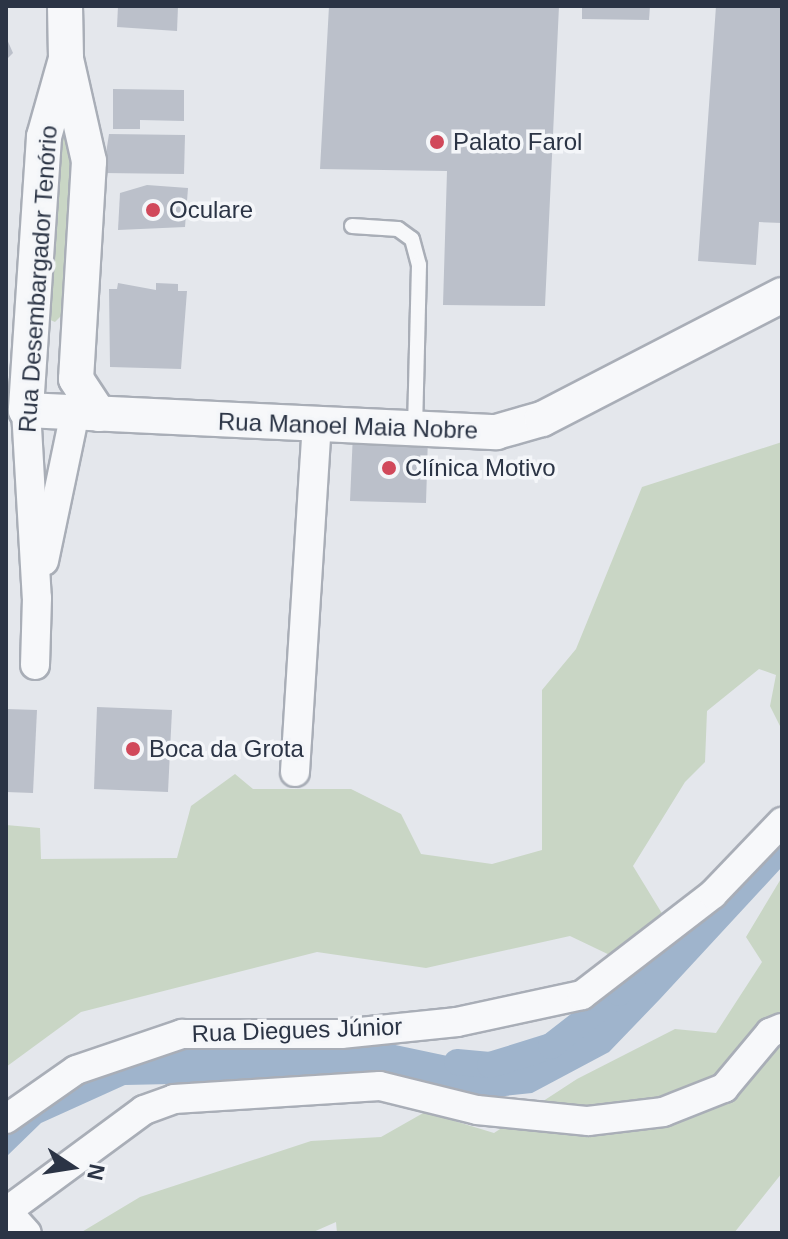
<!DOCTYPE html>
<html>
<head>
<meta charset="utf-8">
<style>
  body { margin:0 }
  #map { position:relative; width:788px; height:1239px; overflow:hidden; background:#e4e7ec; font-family:Helvetica,sans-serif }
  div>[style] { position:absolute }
  .green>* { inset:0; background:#c9d6c5 }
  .water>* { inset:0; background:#9fb4cc }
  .canal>* { height:26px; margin:-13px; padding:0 13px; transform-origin:13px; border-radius:13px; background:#9fb4cc }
  .building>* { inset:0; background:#bbc0ca }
  .roads { filter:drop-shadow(2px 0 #a9aeb7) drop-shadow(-2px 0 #a9aeb7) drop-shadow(0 2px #a9aeb7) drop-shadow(0 -2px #a9aeb7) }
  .service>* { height:14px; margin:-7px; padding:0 7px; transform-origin:7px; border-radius:7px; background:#f7f8fa }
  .minor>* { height:28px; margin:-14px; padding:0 14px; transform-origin:14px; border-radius:14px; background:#f7f8fa }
  .tertiary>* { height:34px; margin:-17px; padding:0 17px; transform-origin:17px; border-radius:17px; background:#f7f8fa }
  .dots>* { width:22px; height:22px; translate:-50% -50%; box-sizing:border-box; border:4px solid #f4f6f9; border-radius:50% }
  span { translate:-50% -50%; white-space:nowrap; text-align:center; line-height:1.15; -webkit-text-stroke:7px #f4f6f9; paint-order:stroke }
  .poi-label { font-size:24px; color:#2b3445 }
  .left { translate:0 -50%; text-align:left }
  .street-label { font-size:24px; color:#2b3445 }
  .frame { position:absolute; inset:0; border:8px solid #2b3445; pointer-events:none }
  .north { position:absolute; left:32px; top:1127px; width:80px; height:80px; -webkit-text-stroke:6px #f4f6f9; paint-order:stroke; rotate:102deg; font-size:22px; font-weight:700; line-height:32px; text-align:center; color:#2b3445 }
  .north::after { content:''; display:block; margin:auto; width:28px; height:36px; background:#2b3445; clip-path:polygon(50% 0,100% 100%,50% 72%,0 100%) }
</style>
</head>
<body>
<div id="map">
  <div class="green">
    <i style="clip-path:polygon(57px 114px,80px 146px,66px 311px,55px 322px,41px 316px)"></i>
    <i style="clip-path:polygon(782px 442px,782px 730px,770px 706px,776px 675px,759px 669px,707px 711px,705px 762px,685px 782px,633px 866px,666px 920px,616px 958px,570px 936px,426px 968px,317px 952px,81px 1012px,6px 1067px,6px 825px,40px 828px,41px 859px,177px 858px,191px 806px,235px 774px,253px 789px,351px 789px,401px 814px,421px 854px,492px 864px,542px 850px,542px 690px,576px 649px,642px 487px)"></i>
    <i style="clip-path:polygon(782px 877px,782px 1173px,734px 1233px,337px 1233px,336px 1222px,311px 1233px,80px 1233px,140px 1197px,311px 1141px,381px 1137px,425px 1112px,494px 1133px,577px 1079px,675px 1029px,716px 1033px,762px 962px,746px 937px)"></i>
  </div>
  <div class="water">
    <i style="clip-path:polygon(782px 824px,782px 867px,660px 999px,609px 1052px,532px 1093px,486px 1098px,217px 1083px,125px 1085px,41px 1123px,6px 1157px,6px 1122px,136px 1048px,367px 1039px,490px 1065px,551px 1046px,619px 993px)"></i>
  </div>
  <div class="canal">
    <i style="left:457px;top:1062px;width:33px;rotate:5deg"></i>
    <i style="left:490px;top:1065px;width:64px;rotate:-17.3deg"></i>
    <i style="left:551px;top:1046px;width:86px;rotate:-37.9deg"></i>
    <i style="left:619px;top:993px;width:78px;rotate:-47.1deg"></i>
  </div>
  <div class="building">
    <i style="clip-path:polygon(118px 6px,178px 6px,177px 31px,117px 27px)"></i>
    <i style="clip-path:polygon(329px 6px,559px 6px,545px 306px,443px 305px,447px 171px,320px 169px)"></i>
    <i style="clip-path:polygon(582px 6px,650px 6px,649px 20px,582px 19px)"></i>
    <i style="clip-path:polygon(716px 6px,782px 6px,782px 223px,759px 222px,756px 265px,698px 261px)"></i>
    <i style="clip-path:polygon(6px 37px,13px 53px,6px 60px)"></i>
    <i style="clip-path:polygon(113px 89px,184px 90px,184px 121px,140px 120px,140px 129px,113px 129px)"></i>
    <i style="clip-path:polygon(109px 134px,185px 135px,184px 174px,103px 173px)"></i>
    <i style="clip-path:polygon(147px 185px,188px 188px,185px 227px,118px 230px,120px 193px)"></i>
    <i style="clip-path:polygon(118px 283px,156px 290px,156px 283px,178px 284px,178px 291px,187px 291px,181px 369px,110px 367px,109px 289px,117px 289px)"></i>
    <i style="clip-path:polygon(353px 433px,428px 436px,426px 503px,350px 501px)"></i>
    <i style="clip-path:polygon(97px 707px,172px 710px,168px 792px,94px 789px)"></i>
    <i style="clip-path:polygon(6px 709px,37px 710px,33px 793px,6px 792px)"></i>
  </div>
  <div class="roads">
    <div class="service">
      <i style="left:352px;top:226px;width:46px;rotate:3.7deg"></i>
      <i style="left:398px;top:229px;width:17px;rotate:36deg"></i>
      <i style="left:412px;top:239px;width:27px;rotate:75deg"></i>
      <i style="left:419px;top:265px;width:165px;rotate:91.4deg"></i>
    </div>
    <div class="minor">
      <i style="left:26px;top:410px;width:188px;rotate:86.7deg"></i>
      <i style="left:37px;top:598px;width:67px;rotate:91.7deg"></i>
      <i style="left:44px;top:561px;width:151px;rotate:-78.2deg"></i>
      <i style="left:295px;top:772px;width:347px;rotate:-86.4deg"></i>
      <i style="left:6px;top:1119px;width:85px;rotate:-35deg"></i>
      <i style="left:76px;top:1070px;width:112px;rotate:-18.8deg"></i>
      <i style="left:182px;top:1034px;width:159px"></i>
      <i style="left:341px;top:1034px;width:117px;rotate:-5.9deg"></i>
      <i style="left:457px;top:1022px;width:128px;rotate:-12.2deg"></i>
      <i style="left:582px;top:995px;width:165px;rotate:-37.6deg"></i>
      <i style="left:713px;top:894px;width:100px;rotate:-46.2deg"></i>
      <i style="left:6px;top:1210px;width:31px;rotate:48deg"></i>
      <i style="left:7px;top:1211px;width:170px;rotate:-36.4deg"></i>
      <i style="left:144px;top:1110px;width:32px;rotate:-20deg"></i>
      <i style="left:174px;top:1099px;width:206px;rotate:-3.6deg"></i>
      <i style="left:380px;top:1086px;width:100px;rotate:13.9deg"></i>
      <i style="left:477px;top:1110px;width:112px;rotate:5.7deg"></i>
      <i style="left:588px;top:1121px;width:76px;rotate:-6.8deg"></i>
      <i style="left:663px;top:1112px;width:66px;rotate:-21.5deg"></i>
      <i style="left:724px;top:1088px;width:72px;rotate:-50.1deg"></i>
      <i style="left:770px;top:1033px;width:13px;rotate:-23deg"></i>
    </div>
    <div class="tertiary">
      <i style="left:65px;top:6px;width:53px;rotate:88.9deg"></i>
      <i style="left:66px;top:59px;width:105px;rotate:77.3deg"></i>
      <i style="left:89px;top:161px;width:218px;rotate:93.4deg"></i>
      <i style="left:76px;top:379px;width:42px;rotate:56.7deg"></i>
      <i style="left:66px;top:59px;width:81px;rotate:105.8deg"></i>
      <i style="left:44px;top:137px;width:274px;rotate:93.8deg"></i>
      <i style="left:26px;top:410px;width:471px;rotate:2.7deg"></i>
      <i style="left:496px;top:432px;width:48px;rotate:-15.8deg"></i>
      <i style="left:542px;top:419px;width:270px;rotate:-27.3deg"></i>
    </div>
  </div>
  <div class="dots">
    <i style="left:437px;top:142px;background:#d1495b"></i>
    <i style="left:153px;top:210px;background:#d1495b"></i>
    <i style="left:389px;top:468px;background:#d1495b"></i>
    <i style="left:133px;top:749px;background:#d1495b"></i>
  </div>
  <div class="poi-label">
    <span class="left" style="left:453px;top:142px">Palato Farol</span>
    <span class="left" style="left:169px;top:210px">Oculare</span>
    <span class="left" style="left:405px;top:468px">Clínica Motivo</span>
    <span class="left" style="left:149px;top:749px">Boca da Grota</span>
  </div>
  <div class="street-label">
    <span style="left:38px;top:279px;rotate:-86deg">Rua Desembargador Tenório</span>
    <span style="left:348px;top:426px;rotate:2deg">Rua Manoel Maia Nobre</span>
    <span style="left:297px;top:1030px;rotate:-2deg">Rua Diegues Júnior</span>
  </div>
  <div class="frame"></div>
  <div class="north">N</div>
</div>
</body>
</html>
